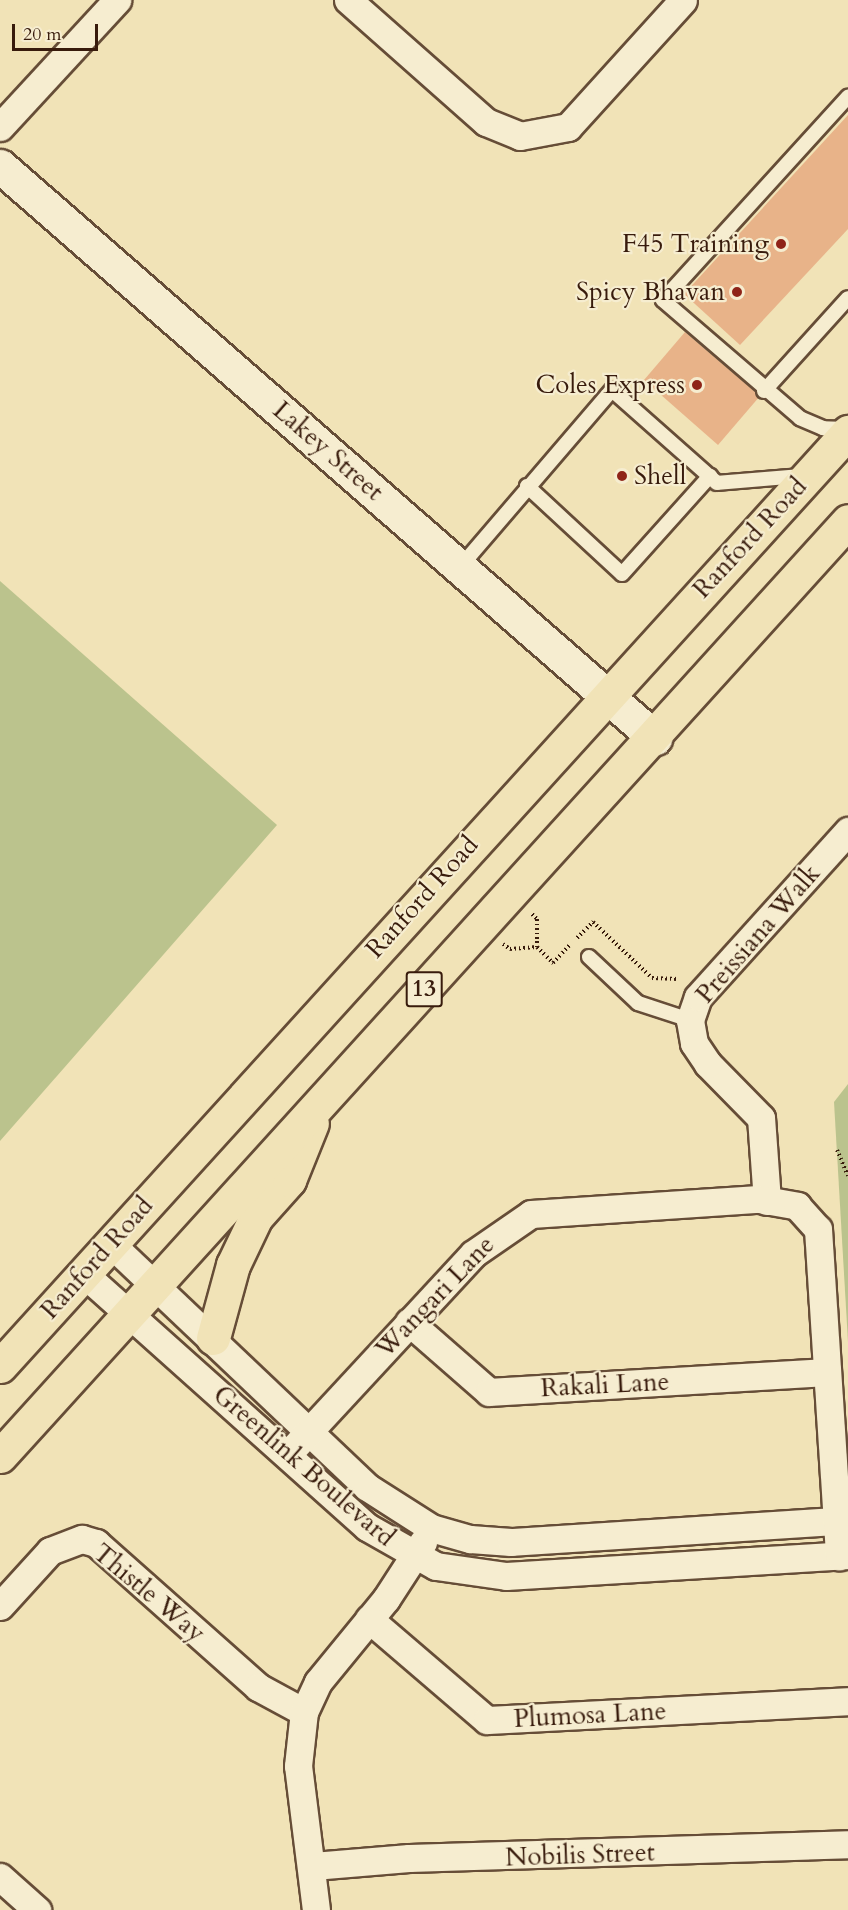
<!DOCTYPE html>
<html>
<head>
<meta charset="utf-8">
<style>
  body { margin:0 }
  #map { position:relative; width:848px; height:1910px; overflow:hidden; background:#f1e3b7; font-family:Cardo,serif }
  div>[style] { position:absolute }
  .green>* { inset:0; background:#bbc38d }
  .building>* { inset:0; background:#e8b389 }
  .path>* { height:4px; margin-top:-2px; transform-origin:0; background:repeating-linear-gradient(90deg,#381b0c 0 1.5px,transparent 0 4.5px) }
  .roads { filter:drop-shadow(2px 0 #664d37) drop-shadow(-2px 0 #664d37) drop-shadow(0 2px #664d37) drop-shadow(0 -2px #664d37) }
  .service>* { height:14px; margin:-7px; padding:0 7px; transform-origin:7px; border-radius:7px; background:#f6edd0 }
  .minor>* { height:27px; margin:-13.5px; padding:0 13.5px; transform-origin:13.5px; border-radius:13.5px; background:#f6edd0 }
  .tertiary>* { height:33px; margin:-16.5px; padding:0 16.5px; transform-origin:16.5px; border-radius:16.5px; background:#f6edd0 }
  .primary>* { height:33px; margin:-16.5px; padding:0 16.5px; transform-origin:16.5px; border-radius:16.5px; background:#f1e3b7 }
  .dots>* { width:16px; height:16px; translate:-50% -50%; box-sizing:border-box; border:3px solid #f6edd0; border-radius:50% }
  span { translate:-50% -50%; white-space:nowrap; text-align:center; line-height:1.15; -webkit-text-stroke:4.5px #f6edd0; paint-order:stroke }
  .shield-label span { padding:2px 4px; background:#f6edd0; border:2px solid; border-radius:4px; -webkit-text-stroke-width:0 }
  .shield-label { font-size:24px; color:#381b0c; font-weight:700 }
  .poi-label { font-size:26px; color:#381b0c }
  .right { translate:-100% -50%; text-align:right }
  .left { translate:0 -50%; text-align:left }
  .street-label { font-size:26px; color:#381b0c }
  .scale { position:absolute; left:12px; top:24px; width:86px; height:27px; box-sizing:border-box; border:3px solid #381b0c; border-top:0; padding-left:8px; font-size:18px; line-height:21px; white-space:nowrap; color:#381b0c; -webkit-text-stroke:4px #f6edd0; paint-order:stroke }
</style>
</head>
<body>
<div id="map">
  <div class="green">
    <i style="clip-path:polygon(0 581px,277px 825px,0 1141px)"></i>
    <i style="clip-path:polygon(848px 1084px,848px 1342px,834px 1102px)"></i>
  </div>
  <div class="building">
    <i style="clip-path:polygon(848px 115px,848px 229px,740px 345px,684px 294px)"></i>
    <i style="clip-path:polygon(685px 332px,760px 396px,718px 445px,644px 380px)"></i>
  </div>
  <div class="path">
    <i style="left:532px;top:914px;width:7px;rotate:45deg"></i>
    <i style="left:537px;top:919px;width:28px;rotate:90deg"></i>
    <i style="left:577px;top:938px;width:23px;rotate:-45deg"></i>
    <i style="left:593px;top:922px;width:81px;rotate:43.5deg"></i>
    <i style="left:652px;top:978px;width:26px;rotate:2deg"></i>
    <i style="left:503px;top:944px;width:9px;rotate:36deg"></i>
    <i style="left:510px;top:949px;width:27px;rotate:-4deg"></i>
    <i style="left:537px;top:947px;width:23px;rotate:45deg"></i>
    <i style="left:553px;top:963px;width:25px;rotate:-47deg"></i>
    <i style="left:837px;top:1150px;width:28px;rotate:67deg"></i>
  </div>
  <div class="roads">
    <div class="service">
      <i style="left:764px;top:391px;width:125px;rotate:-47.9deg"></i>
      <i style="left:847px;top:429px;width:24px;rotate:-178deg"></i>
      <i style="left:823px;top:428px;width:25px;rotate:-157deg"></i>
      <i style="left:800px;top:418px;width:181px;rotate:-139.3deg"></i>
      <i style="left:663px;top:300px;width:275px;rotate:-47.7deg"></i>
      <i style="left:527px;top:486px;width:129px;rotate:42.8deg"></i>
      <i style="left:622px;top:574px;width:132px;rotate:-48.1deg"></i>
      <i style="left:461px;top:566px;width:232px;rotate:-49.4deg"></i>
      <i style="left:612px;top:390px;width:140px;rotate:41.5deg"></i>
      <i style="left:717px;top:483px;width:84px;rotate:-4.8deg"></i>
      <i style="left:589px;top:957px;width:67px;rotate:43.2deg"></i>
      <i style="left:638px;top:1003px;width:55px;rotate:18.1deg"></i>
    </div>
    <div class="minor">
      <i style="left:348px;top:0;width:184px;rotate:41.5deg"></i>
      <i style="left:486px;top:122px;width:37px;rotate:22deg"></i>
      <i style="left:520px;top:136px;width:49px;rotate:-10.6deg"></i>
      <i style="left:568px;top:127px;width:171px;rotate:-47.8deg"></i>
      <i style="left:0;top:127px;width:173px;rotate:-47.3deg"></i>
      <i style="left:767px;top:1201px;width:83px;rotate:-94.1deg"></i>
      <i style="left:761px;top:1118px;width:76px;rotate:-134.5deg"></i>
      <i style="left:708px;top:1064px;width:25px;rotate:-124deg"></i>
      <i style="left:694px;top:1043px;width:23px;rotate:-100deg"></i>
      <i style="left:690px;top:1020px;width:24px;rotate:-71deg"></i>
      <i style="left:698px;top:997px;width:224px;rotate:-47.9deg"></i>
      <i style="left:110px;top:1243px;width:354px;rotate:43.5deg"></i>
      <i style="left:367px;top:1487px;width:76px;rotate:32.6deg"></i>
      <i style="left:431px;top:1528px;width:41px;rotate:15.8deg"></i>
      <i style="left:470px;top:1539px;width:41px;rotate:4.2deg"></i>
      <i style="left:511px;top:1542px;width:338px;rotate:-3.7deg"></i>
      <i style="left:83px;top:1273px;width:381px;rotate:41.8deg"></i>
      <i style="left:367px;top:1527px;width:79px;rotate:29.5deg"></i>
      <i style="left:436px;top:1566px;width:71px;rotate:8.1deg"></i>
      <i style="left:506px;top:1576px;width:343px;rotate:-3.5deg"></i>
      <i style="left:409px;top:1322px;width:106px;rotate:41.2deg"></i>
      <i style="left:489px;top:1392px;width:338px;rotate:-3.4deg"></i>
      <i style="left:288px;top:1454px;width:272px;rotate:-47.2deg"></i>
      <i style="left:473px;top:1254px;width:70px;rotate:-34.6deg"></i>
      <i style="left:531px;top:1214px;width:228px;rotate:-3.8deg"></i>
      <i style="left:759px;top:1199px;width:39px;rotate:10deg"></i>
      <i style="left:797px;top:1206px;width:31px;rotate:48deg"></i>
      <i style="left:818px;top:1229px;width:328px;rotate:86.3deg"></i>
      <i style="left:0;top:1606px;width:74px;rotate:-47.7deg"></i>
      <i style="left:50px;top:1551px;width:34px;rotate:-21deg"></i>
      <i style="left:82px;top:1539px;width:15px;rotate:16deg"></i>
      <i style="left:96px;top:1543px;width:217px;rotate:41.6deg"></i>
      <i style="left:258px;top:1687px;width:52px;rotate:28.5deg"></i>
      <i style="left:369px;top:1619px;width:155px;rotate:40.6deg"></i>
      <i style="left:487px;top:1720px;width:361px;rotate:-3deg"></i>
      <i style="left:313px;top:1866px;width:96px;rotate:-4.8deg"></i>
      <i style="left:409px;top:1858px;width:439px;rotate:-1.8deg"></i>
      <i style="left:0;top:1877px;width:50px;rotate:41.7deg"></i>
      <i style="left:316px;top:1910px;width:145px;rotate:-97.1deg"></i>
      <i style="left:298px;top:1766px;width:54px;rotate:-83.7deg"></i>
      <i style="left:304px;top:1712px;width:33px;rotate:-65deg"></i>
      <i style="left:318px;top:1682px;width:107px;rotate:-50.7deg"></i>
      <i style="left:386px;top:1599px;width:68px;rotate:-57deg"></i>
    </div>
    <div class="tertiary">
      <i style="left:0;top:166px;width:870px;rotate:41.13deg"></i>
    </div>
    <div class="primary">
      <i style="left:213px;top:1338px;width:76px;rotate:-74.7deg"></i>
      <i style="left:233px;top:1265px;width:53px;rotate:-64.4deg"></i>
      <i style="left:256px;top:1217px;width:50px;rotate:-48.3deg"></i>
      <i style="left:289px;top:1180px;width:61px;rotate:-68deg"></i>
      <i style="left:0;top:1366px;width:1262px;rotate:-47.76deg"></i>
      <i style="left:0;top:1456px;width:1262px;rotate:-47.79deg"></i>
    </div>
  </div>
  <div class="dots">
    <i style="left:781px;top:244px;background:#8f2418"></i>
    <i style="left:737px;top:292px;background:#8f2418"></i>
    <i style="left:697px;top:385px;background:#8f2418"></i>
    <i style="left:622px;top:476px;background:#8f2418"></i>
  </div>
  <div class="shield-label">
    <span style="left:424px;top:989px">13</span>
  </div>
  <div class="poi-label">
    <span class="right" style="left:769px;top:244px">F45 Training</span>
    <span class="right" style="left:725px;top:292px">Spicy Bhavan</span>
    <span class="right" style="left:685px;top:385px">Coles Express</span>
    <span class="left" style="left:634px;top:476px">Shell</span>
  </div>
  <div class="street-label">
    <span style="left:328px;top:451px;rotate:41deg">Lakey Street</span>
    <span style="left:750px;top:538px;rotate:-47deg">Ranford Road</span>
    <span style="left:422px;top:897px;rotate:-48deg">Ranford Road</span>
    <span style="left:758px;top:934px;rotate:-49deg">Preissiana Walk</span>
    <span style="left:97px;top:1258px;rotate:-48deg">Ranford Road</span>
    <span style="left:435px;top:1297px;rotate:-46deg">Wangari Lane</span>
    <span style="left:605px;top:1385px;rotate:-3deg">Rakali Lane</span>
    <span style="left:304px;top:1466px;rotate:41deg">Greenlink Boulevard</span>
    <span style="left:149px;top:1593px;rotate:40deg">Thistle Way</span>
    <span style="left:590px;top:1715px;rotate:-3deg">Plumosa Lane</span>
    <span style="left:580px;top:1855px;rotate:-2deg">Nobilis Street</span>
  </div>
  <div class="scale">20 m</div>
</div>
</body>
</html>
